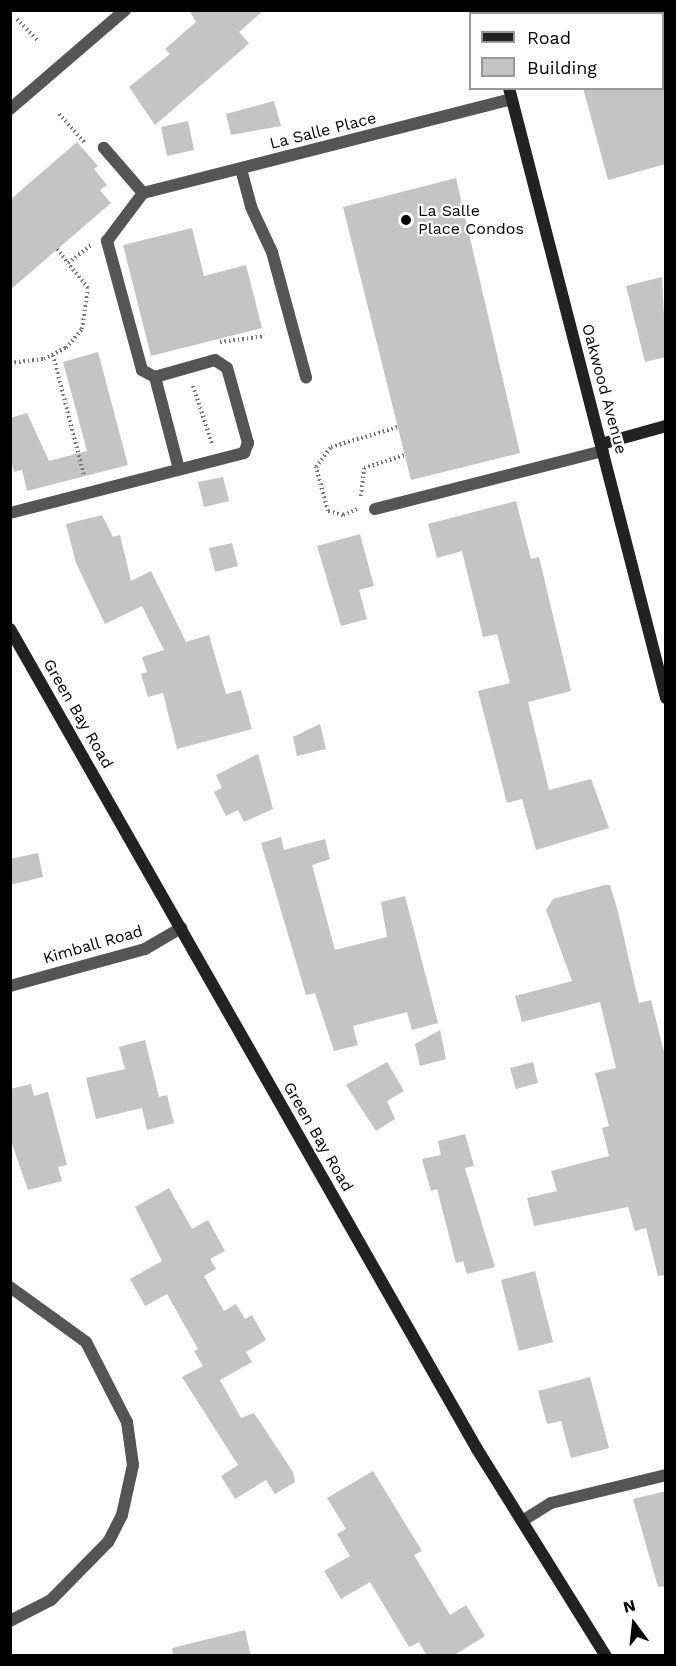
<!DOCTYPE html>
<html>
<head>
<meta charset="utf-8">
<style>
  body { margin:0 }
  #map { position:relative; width:676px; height:1666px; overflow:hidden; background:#fff; font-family:"Work Sans",sans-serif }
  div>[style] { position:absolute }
  .building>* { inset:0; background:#c4c4c4 }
  .path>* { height:4px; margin-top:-2px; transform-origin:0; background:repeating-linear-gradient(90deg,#777 0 1.5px,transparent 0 4.5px) }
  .lane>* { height:12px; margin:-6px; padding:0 6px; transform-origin:6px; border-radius:6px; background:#555 }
  .street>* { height:12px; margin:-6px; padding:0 6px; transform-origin:6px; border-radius:6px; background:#555 }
  .secondary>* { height:12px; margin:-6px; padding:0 6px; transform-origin:6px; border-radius:6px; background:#222 }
  .dots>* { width:16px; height:16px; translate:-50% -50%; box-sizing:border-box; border:3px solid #fff; border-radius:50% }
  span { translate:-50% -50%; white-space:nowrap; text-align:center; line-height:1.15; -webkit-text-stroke:4.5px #fff; paint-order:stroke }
  .street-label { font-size:16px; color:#000 }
  .poi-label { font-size:16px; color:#000 }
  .left { translate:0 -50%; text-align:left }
  .frame { position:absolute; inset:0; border:12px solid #000; pointer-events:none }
  .legend { position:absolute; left:469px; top:12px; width:195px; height:78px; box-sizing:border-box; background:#fff; border:2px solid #999; margin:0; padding:8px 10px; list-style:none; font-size:18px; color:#000 }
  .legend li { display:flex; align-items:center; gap:12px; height:30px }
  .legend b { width:30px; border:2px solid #999 }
  .north { position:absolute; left:604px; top:1594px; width:60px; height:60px; -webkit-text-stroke:4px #fff; paint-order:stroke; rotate:345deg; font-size:16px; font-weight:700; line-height:24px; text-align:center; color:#000 }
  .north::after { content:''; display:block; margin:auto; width:21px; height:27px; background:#000; clip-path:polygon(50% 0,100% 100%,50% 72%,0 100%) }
</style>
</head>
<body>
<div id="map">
  <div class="building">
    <i style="clip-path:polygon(189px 10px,264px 10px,239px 32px,249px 43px,244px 48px,155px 125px,129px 87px,170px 54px,165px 49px,196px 22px)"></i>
    <i style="clip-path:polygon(583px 88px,666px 88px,666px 164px,608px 180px)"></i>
    <i style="clip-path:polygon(274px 101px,281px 126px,231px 135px,226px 114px)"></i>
    <i style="clip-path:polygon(188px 121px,194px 150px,167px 156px,161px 127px)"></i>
    <i style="clip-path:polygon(77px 142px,98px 166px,94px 169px,107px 185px,100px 190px,111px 203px,10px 290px,10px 200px)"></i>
    <i style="clip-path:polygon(456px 178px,520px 453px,411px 480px,343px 207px)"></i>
    <i style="clip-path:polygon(192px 228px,204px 276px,246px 265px,262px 328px,151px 356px,123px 245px)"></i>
    <i style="clip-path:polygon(662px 277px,666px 357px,645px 362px,626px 286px)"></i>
    <i style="clip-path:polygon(98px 352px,128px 465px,27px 491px,22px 470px,14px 472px,10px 456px,10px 418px,27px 413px,49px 461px,87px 451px,63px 362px)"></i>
    <i style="clip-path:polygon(223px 477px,229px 501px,204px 507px,198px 482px)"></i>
    <i style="clip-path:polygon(516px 501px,531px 559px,539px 557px,571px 691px,528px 702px,549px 790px,591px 779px,609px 828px,536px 850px,522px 799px,507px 803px,478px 691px,510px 683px,497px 634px,483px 637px,462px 551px,437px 558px,428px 524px)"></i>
    <i style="clip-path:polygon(102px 515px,113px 537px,120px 535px,131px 581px,151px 571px,186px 642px,209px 635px,226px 694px,241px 690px,252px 729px,177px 749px,163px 693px,148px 697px,141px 674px,147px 672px,142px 657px,164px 650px,142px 606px,105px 624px,76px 563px,66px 524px)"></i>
    <i style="clip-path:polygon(360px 534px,374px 586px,359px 590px,367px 619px,341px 626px,317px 546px)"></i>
    <i style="clip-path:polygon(232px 543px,238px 566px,215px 572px,209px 548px)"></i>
    <i style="clip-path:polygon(320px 724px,326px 749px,297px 756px,293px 737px)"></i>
    <i style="clip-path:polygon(258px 754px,273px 809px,244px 822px,238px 810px,226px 816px,214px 792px,222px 788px,216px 775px)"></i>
    <i style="clip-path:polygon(281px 837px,284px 850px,325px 839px,330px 859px,312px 865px,335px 950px,387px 937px,381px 902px,405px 896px,438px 1023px,412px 1030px,407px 1012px,353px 1026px,358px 1045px,334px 1051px,315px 993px,306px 995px,261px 843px)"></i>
    <i style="clip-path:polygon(38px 853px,43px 877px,10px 885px,10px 859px)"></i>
    <i style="clip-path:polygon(605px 885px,610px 885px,618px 912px,639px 1003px,651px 1000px,666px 1060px,666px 1275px,658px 1276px,646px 1228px,635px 1231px,628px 1207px,534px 1226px,527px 1198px,557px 1191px,551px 1171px,609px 1156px,602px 1128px,609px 1126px,595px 1073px,616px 1068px,600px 1002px,522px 1022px,515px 996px,572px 981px,546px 910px,553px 899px)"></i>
    <i style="clip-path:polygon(440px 1030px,446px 1059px,420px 1066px,415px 1044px)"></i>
    <i style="clip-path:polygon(145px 1040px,159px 1097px,167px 1095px,174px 1123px,147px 1130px,142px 1108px,96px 1119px,86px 1078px,125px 1069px,119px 1047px)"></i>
    <i style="clip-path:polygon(387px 1062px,404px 1091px,387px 1101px,395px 1119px,376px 1131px,346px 1085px)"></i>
    <i style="clip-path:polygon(533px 1062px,538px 1083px,516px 1089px,510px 1068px)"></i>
    <i style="clip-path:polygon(31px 1084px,34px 1096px,48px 1092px,67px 1165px,58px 1167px,62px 1181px,28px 1190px,10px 1138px,10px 1089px)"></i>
    <i style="clip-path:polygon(465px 1134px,474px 1166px,465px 1168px,495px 1267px,467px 1274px,463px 1261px,456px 1263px,437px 1189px,431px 1191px,422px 1159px,441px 1155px,438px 1141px)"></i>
    <i style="clip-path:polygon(169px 1188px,192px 1229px,208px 1220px,225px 1251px,210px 1259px,216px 1269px,204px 1276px,224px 1311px,236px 1304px,245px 1319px,252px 1315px,266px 1340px,246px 1352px,252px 1362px,220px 1380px,241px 1418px,254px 1413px,293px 1472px,295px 1482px,275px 1494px,266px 1480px,235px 1499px,221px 1476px,238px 1465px,182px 1377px,203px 1366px,194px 1351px,198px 1349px,167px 1294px,145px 1306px,130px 1279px,162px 1261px,135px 1207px)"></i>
    <i style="clip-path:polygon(535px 1271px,553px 1342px,519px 1351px,501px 1280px)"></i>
    <i style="clip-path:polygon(590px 1377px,609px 1448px,571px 1458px,561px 1421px,547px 1424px,538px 1391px)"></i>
    <i style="clip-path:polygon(373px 1471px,422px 1551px,414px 1555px,450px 1615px,466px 1605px,485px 1636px,453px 1656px,427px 1656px,419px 1642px,409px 1647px,370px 1582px,341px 1599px,324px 1571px,350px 1556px,337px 1534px,346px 1529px,327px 1498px)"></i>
    <i style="clip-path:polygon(666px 1491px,666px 1586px,658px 1587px,633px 1499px)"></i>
    <i style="clip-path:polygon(245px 1630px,251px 1656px,173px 1656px,172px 1648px)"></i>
  </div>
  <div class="path">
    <i style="left:17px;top:19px;width:29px;rotate:46deg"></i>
    <i style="left:59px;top:114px;width:40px;rotate:48deg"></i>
    <i style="left:57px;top:249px;width:18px;rotate:52deg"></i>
    <i style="left:220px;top:342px;width:45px;rotate:-7.6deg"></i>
    <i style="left:53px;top:355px;width:125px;rotate:75.6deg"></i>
    <i style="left:10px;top:363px;width:34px;rotate:-7deg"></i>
    <i style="left:44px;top:359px;width:25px;rotate:-27deg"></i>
    <i style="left:66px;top:348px;width:25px;rotate:-50deg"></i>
    <i style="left:82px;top:329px;width:41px;rotate:-81.7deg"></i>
    <i style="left:88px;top:288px;width:32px;rotate:-129deg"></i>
    <i style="left:68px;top:263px;width:29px;rotate:-38deg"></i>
    <i style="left:193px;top:386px;width:61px;rotate:71.9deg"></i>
    <i style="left:361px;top:496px;width:28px;rotate:-84deg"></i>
    <i style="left:364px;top:468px;width:43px;rotate:-17.6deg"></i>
    <i style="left:357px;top:509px;width:15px;rotate:157deg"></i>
    <i style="left:343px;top:515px;width:16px;rotate:-165deg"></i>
    <i style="left:328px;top:511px;width:46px;rotate:-105.3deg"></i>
    <i style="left:316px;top:467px;width:25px;rotate:-53deg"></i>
    <i style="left:331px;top:447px;width:70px;rotate:-16.6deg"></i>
  </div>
  <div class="lane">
    <i style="left:241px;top:169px;width:39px;rotate:75deg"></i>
    <i style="left:251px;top:207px;width:50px;rotate:65deg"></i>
    <i style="left:272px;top:252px;width:130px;rotate:74.8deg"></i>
    <i style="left:155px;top:377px;width:95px;rotate:75.4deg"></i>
    <i style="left:375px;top:509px;width:235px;rotate:-14.3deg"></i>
    <i style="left:10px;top:513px;width:242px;rotate:-14.4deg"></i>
    <i style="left:244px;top:453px;width:11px;rotate:-68deg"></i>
    <i style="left:248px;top:443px;width:78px;rotate:-105.6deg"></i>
    <i style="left:227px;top:368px;width:14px;rotate:-146deg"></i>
    <i style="left:215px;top:360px;width:62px;rotate:164.2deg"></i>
    <i style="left:155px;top:377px;width:15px;rotate:-152deg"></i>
    <i style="left:142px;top:370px;width:134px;rotate:-105.2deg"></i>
    <i style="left:107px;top:241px;width:60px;rotate:-53.1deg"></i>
    <i style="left:143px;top:193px;width:60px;rotate:-130.9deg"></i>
    <i style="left:522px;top:1521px;width:34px;rotate:-32deg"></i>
    <i style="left:551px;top:1503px;width:118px;rotate:-13.7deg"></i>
  </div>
  <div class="street">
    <i style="left:10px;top:109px;width:152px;rotate:-40.7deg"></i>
    <i style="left:143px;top:193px;width:380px;rotate:-14.3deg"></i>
    <i style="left:10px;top:986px;width:140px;rotate:-15.3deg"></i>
    <i style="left:145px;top:949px;width:42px;rotate:-30.3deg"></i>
    <i style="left:10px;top:1287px;width:94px;rotate:35.9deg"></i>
    <i style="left:86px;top:1342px;width:90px;rotate:62.9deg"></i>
    <i style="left:127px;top:1422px;width:43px;rotate:82.1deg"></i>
    <i style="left:133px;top:1465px;width:51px;rotate:102.4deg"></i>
    <i style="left:122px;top:1515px;width:30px;rotate:117deg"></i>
    <i style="left:108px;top:1542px;width:81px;rotate:134.5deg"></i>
    <i style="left:51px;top:1600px;width:46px;rotate:152.9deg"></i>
  </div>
  <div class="secondary">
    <i style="left:495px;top:10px;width:4px;rotate:76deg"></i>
    <i style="left:509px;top:88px;width:630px;rotate:75.57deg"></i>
    <i style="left:601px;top:444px;width:67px;rotate:-15.5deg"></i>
    <i style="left:10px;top:629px;width:944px;rotate:60.34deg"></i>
    <i style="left:477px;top:1449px;width:244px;rotate:58.1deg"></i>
  </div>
  <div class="dots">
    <i style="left:406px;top:220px;background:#000"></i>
  </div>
  <div class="street-label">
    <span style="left:323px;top:131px;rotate:-14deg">La Salle Place</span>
    <span style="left:604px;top:389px;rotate:75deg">Oakwood Avenue</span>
    <span style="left:78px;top:714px;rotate:60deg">Green Bay Road</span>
    <span style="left:93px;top:945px;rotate:-16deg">Kimball Road</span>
    <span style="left:318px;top:1137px;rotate:60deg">Green Bay Road</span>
  </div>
  <div class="poi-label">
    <span class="left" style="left:418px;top:220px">La Salle<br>Place Condos</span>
  </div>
  <div class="frame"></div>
  <ul class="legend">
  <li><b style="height:8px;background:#222"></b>Road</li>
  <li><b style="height:16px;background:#c4c4c4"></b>Building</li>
  </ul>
  <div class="north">N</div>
</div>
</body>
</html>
